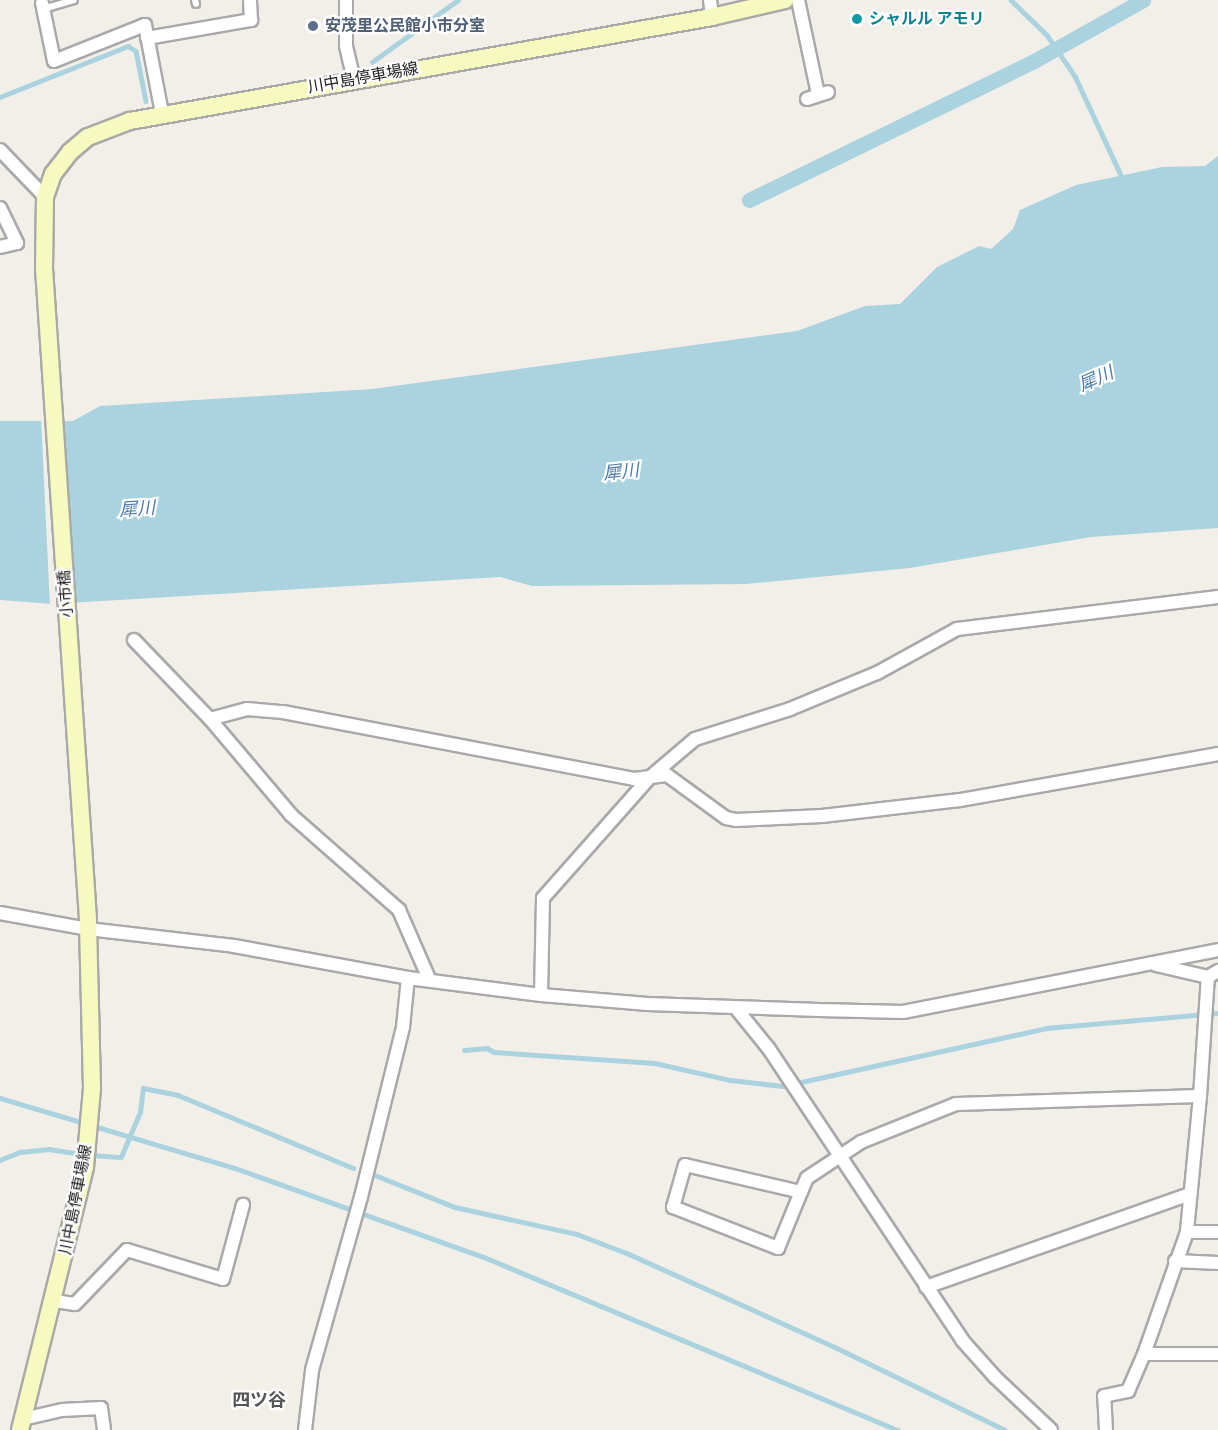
<!DOCTYPE html>
<html>
<head>
<meta charset="utf-8">
<style>
  body { margin:0 }
  #map { position:relative; width:1218px; height:1430px; overflow:hidden; background:#f2efe9; font-family:Poppins,"Noto Sans JP",sans-serif }
  div>[style] { position:absolute }
  .water>* { inset:0; background:#aad3df }
  .pier>* { inset:0; background:#f2efe9 }
  .stream>* { height:4.5px; margin:-2.25px; padding:0 2.25px; transform-origin:2.25px; border-radius:2.25px; background:#aad3df }
  .canal>* { height:15px; margin:-7.5px; padding:0 7.5px; transform-origin:7.5px; border-radius:7.5px; background:#aad3df }
  .roads { filter:drop-shadow(2px 0 #a9a9a9) drop-shadow(-2px 0 #a9a9a9) drop-shadow(0 2px #a9a9a9) drop-shadow(0 -2px #a9a9a9) }
  .lane>* { height:6px; margin:-3px; padding:0 3px; transform-origin:3px; border-radius:3px; background:#fff }
  .street>* { height:12px; margin:-6px; padding:0 6px; transform-origin:6px; border-radius:6px; background:#fff }
  .secondary>* { height:16px; margin:-8px; padding:0 8px; transform-origin:8px; border-radius:8px; background:#f7fabf }
  .dots>* { width:16px; height:16px; translate:-50% -50%; box-sizing:border-box; border:3px solid #fff; border-radius:50% }
  span { translate:-50% -50%; white-space:nowrap; text-align:center; line-height:1.15; -webkit-text-stroke:4.5px #fff; paint-order:stroke }
  .culture-label { font-size:16px; color:#0d838f; font-weight:700 }
  .left { translate:0 -50%; text-align:left }
  .service-label { font-size:16px; color:#4e5e75; font-weight:700 }
  .street-label { font-size:16px; color:#222 }
  .water-label { font-size:18px; color:#4a7aab; font-style:italic }
  .neighbourhood-label { font-size:18px; color:#555; font-weight:700 }
</style>
</head>
<body>
<div id="map">
  <div class="water">
    <i style="clip-path:polygon(1218px 156px,1218px 528px,1091px 537px,910px 568px,746px 584px,532px 586px,500px 577px,52px 604px,0 600px,0 421px,73px 421px,100px 406px,372px 389px,797px 331px,865px 306px,900px 304px,937px 267px,979px 246px,991px 249px,1013px 229px,1020px 210px,1076px 185px,1162px 167px,1205px 166px)"></i>
  </div>
  <div class="pier">
    <i style="clip-path:polygon(41px 417px,61px 418px,73px 605px,50px 607px)"></i>
  </div>
  <div class="stream">
    <i style="left:1011px;top:0;width:50px;rotate:44.2deg"></i>
    <i style="left:1047px;top:35px;width:50px;rotate:55.7deg"></i>
    <i style="left:1075px;top:76px;width:109px;rotate:65.1deg"></i>
    <i style="left:372px;top:62px;width:106px;rotate:-35.8deg"></i>
    <i style="left:0;top:97px;width:138px;rotate:-21.7deg"></i>
    <i style="left:128px;top:46px;width:9px;rotate:32deg"></i>
    <i style="left:136px;top:51px;width:51px;rotate:78.7deg"></i>
    <i style="left:464px;top:1050px;width:23px;rotate:-5deg"></i>
    <i style="left:487px;top:1048px;width:8px;rotate:30deg"></i>
    <i style="left:494px;top:1052px;width:161px;rotate:3.9deg"></i>
    <i style="left:655px;top:1063px;width:77px;rotate:12.8deg"></i>
    <i style="left:730px;top:1080px;width:53px;rotate:6.5deg"></i>
    <i style="left:783px;top:1086px;width:269px;rotate:-12.4deg"></i>
    <i style="left:1046px;top:1028px;width:173px;rotate:-5deg"></i>
    <i style="left:0;top:1098px;width:245px;rotate:16.6deg"></i>
    <i style="left:235px;top:1168px;width:264px;rotate:19.7deg"></i>
    <i style="left:484px;top:1257px;width:449px;rotate:22.7deg"></i>
    <i style="left:91px;top:1155px;width:30px;rotate:4deg"></i>
    <i style="left:121px;top:1157px;width:49px;rotate:-67.1deg"></i>
    <i style="left:140px;top:1112px;width:24px;rotate:-83deg"></i>
    <i style="left:143px;top:1088px;width:36px;rotate:11deg"></i>
    <i style="left:178px;top:1095px;width:190px;rotate:22.6deg"></i>
    <i style="left:0;top:1160px;width:22px;rotate:-22deg"></i>
    <i style="left:20px;top:1152px;width:29px;rotate:-6deg"></i>
    <i style="left:49px;top:1149px;width:33px;rotate:9deg"></i>
    <i style="left:370px;top:1173px;width:92px;rotate:21.8deg"></i>
    <i style="left:455px;top:1207px;width:125px;rotate:12.5deg"></i>
    <i style="left:577px;top:1234px;width:56px;rotate:21deg"></i>
    <i style="left:629px;top:1254px;width:226px;rotate:24.3deg"></i>
    <i style="left:835px;top:1347px;width:189px;rotate:26deg"></i>
  </div>
  <div class="canal">
    <i style="left:749px;top:200px;width:317px;rotate:-26deg"></i>
    <i style="left:1034px;top:61px;width:125px;rotate:-29.2deg"></i>
  </div>
  <div class="roads">
    <div class="lane">
      <i style="left:195px;top:0;width:4px;rotate:76deg"></i>
      <i style="left:43px;top:9px;width:32px;rotate:-16deg"></i>
    </div>
    <div class="street">
      <i style="left:346px;top:0;width:46px;rotate:90deg"></i>
      <i style="left:346px;top:46px;width:35px;rotate:77deg"></i>
      <i style="left:710px;top:0;width:17px;rotate:83deg"></i>
      <i style="left:798px;top:0;width:96px;rotate:78deg"></i>
      <i style="left:42px;top:3px;width:59px;rotate:78.3deg"></i>
      <i style="left:54px;top:61px;width:98px;rotate:-21.6deg"></i>
      <i style="left:145px;top:25px;width:90px;rotate:79.1deg"></i>
      <i style="left:147px;top:38px;width:106px;rotate:-9.8deg"></i>
      <i style="left:251px;top:20px;width:20px;rotate:-93deg"></i>
      <i style="left:807px;top:99px;width:22px;rotate:-18deg"></i>
      <i style="left:0;top:150px;width:65px;rotate:46.2deg"></i>
      <i style="left:0;top:208px;width:39px;rotate:64deg"></i>
      <i style="left:17px;top:243px;width:17px;rotate:167deg"></i>
      <i style="left:134px;top:640px;width:110px;rotate:46.1deg"></i>
      <i style="left:210px;top:719px;width:126px;rotate:49.8deg"></i>
      <i style="left:291px;top:815px;width:144px;rotate:41.3deg"></i>
      <i style="left:399px;top:910px;width:77px;rotate:66.4deg"></i>
      <i style="left:210px;top:719px;width:38px;rotate:-15deg"></i>
      <i style="left:247px;top:709px;width:36px;rotate:5deg"></i>
      <i style="left:283px;top:712px;width:357px;rotate:10.8deg"></i>
      <i style="left:634px;top:779px;width:33px;rotate:-7deg"></i>
      <i style="left:667px;top:775px;width:73px;rotate:36.1deg"></i>
      <i style="left:726px;top:818px;width:10px;rotate:11deg"></i>
      <i style="left:736px;top:820px;width:86px;rotate:-2.7deg"></i>
      <i style="left:822px;top:816px;width:139px;rotate:-6.6deg"></i>
      <i style="left:960px;top:800px;width:262px;rotate:-10.1deg"></i>
      <i style="left:0;top:913px;width:89px;rotate:10.3deg"></i>
      <i style="left:88px;top:929px;width:147px;rotate:6.6deg"></i>
      <i style="left:234px;top:946px;width:177px;rotate:10.4deg"></i>
      <i style="left:408px;top:978px;width:134px;rotate:7.3deg"></i>
      <i style="left:541px;top:995px;width:107px;rotate:4.8deg"></i>
      <i style="left:648px;top:1004px;width:171px;rotate:2deg"></i>
      <i style="left:819px;top:1010px;width:84px;rotate:1.4deg"></i>
      <i style="left:903px;top:1012px;width:321px;rotate:-11.1deg"></i>
      <i style="left:1156px;top:965px;width:53px;rotate:13deg"></i>
      <i style="left:541px;top:995px;width:97px;rotate:-88.8deg"></i>
      <i style="left:543px;top:898px;width:160px;rotate:-48.5deg"></i>
      <i style="left:649px;top:778px;width:60px;rotate:-40.3deg"></i>
      <i style="left:695px;top:739px;width:100px;rotate:-17.5deg"></i>
      <i style="left:790px;top:709px;width:94px;rotate:-22.5deg"></i>
      <i style="left:877px;top:673px;width:91px;rotate:-28.8deg"></i>
      <i style="left:957px;top:629px;width:263px;rotate:-7deg"></i>
      <i style="left:735px;top:1007px;width:54px;rotate:51deg"></i>
      <i style="left:769px;top:1049px;width:349px;rotate:56.4deg"></i>
      <i style="left:962px;top:1340px;width:50px;rotate:48.3deg"></i>
      <i style="left:995px;top:1377px;width:77px;rotate:43.4deg"></i>
      <i style="left:1200px;top:1096px;width:137px;rotate:95.5deg"></i>
      <i style="left:1187px;top:1232px;width:129px;rotate:109.4deg"></i>
      <i style="left:1144px;top:1354px;width:74px"></i>
      <i style="left:801px;top:1192px;width:119px;rotate:-166.9deg"></i>
      <i style="left:685px;top:1165px;width:44px;rotate:105.9deg"></i>
      <i style="left:673px;top:1207px;width:113px;rotate:21.3deg"></i>
      <i style="left:778px;top:1248px;width:61px;rotate:-67.7deg"></i>
      <i style="left:801px;top:1192px;width:15px;rotate:-67deg"></i>
      <i style="left:807px;top:1178px;width:65px;rotate:-33.7deg"></i>
      <i style="left:861px;top:1142px;width:102px;rotate:-21.8deg"></i>
      <i style="left:956px;top:1104px;width:244px;rotate:-1.9deg"></i>
      <i style="left:1200px;top:1096px;width:119px;rotate:-86.2deg"></i>
      <i style="left:1208px;top:977px;width:12px;rotate:-31deg"></i>
      <i style="left:1187px;top:1232px;width:31px"></i>
      <i style="left:1175px;top:1261px;width:43px;rotate:2.7deg"></i>
      <i style="left:926px;top:1287px;width:280px;rotate:-19.4deg"></i>
      <i style="left:55px;top:1301px;width:20px;rotate:9deg"></i>
      <i style="left:75px;top:1304px;width:75px;rotate:-46.1deg"></i>
      <i style="left:127px;top:1250px;width:100px;rotate:16.8deg"></i>
      <i style="left:223px;top:1279px;width:77px;rotate:-74.9deg"></i>
      <i style="left:23px;top:1419px;width:40px;rotate:-13deg"></i>
      <i style="left:62px;top:1410px;width:39px;rotate:-3deg"></i>
      <i style="left:101px;top:1408px;width:22px;rotate:82deg"></i>
      <i style="left:305px;top:1430px;width:60px;rotate:-83.3deg"></i>
      <i style="left:312px;top:1370px;width:180px;rotate:-74.2deg"></i>
      <i style="left:361px;top:1197px;width:175px;rotate:-76.1deg"></i>
      <i style="left:403px;top:1027px;width:49px;rotate:-84.2deg"></i>
      <i style="left:1106px;top:1430px;width:34px;rotate:-93deg"></i>
      <i style="left:1104px;top:1396px;width:25px;rotate:-12deg"></i>
      <i style="left:1128px;top:1391px;width:40px;rotate:-66.6deg"></i>
    </div>
    <div class="secondary">
      <i style="left:20px;top:1430px;width:271px;rotate:-76.1deg"></i>
      <i style="left:85px;top:1167px;width:79px;rotate:-84.9deg"></i>
      <i style="left:92px;top:1088px;width:169px;rotate:-91.4deg"></i>
      <i style="left:88px;top:919px;width:651px;rotate:-93.87deg"></i>
      <i style="left:44px;top:269px;width:72px;rotate:-89.2deg"></i>
      <i style="left:45px;top:197px;width:24px;rotate:-71deg"></i>
      <i style="left:53px;top:174px;width:28px;rotate:-52deg"></i>
      <i style="left:70px;top:152px;width:23px;rotate:-40deg"></i>
      <i style="left:88px;top:137px;width:45px;rotate:-20.9deg"></i>
      <i style="left:130px;top:121px;width:591px;rotate:-10.13deg"></i>
      <i style="left:712px;top:17px;width:75px;rotate:-13.1deg"></i>
    </div>
  </div>
  <div class="dots">
    <i style="left:857px;top:19px;background:#0f9aa8"></i>
    <i style="left:313px;top:26px;background:#5c6f8a"></i>
  </div>
  <div class="culture-label">
    <span class="left" style="left:869px;top:19px">シャルル アモリ</span>
  </div>
  <div class="service-label">
    <span class="left" style="left:325px;top:26px">安茂里公民館小市分室</span>
  </div>
  <div class="street-label">
    <span style="left:363px;top:78px;rotate:-10deg">川中島停車場線</span>
    <span style="left:66px;top:594px;rotate:-94deg">小市橋</span>
    <span style="left:76px;top:1200px;rotate:-79deg">川中島停車場線</span>
  </div>
  <div class="water-label">
    <span style="left:1096px;top:379px;rotate:-24deg">犀川</span>
    <span style="left:621px;top:472px;rotate:-6deg">犀川</span>
    <span style="left:137px;top:509px;rotate:-4deg">犀川</span>
  </div>
  <div class="neighbourhood-label">
    <span style="left:259px;top:1400px">四ツ谷</span>
  </div>
</div>
</body>
</html>
